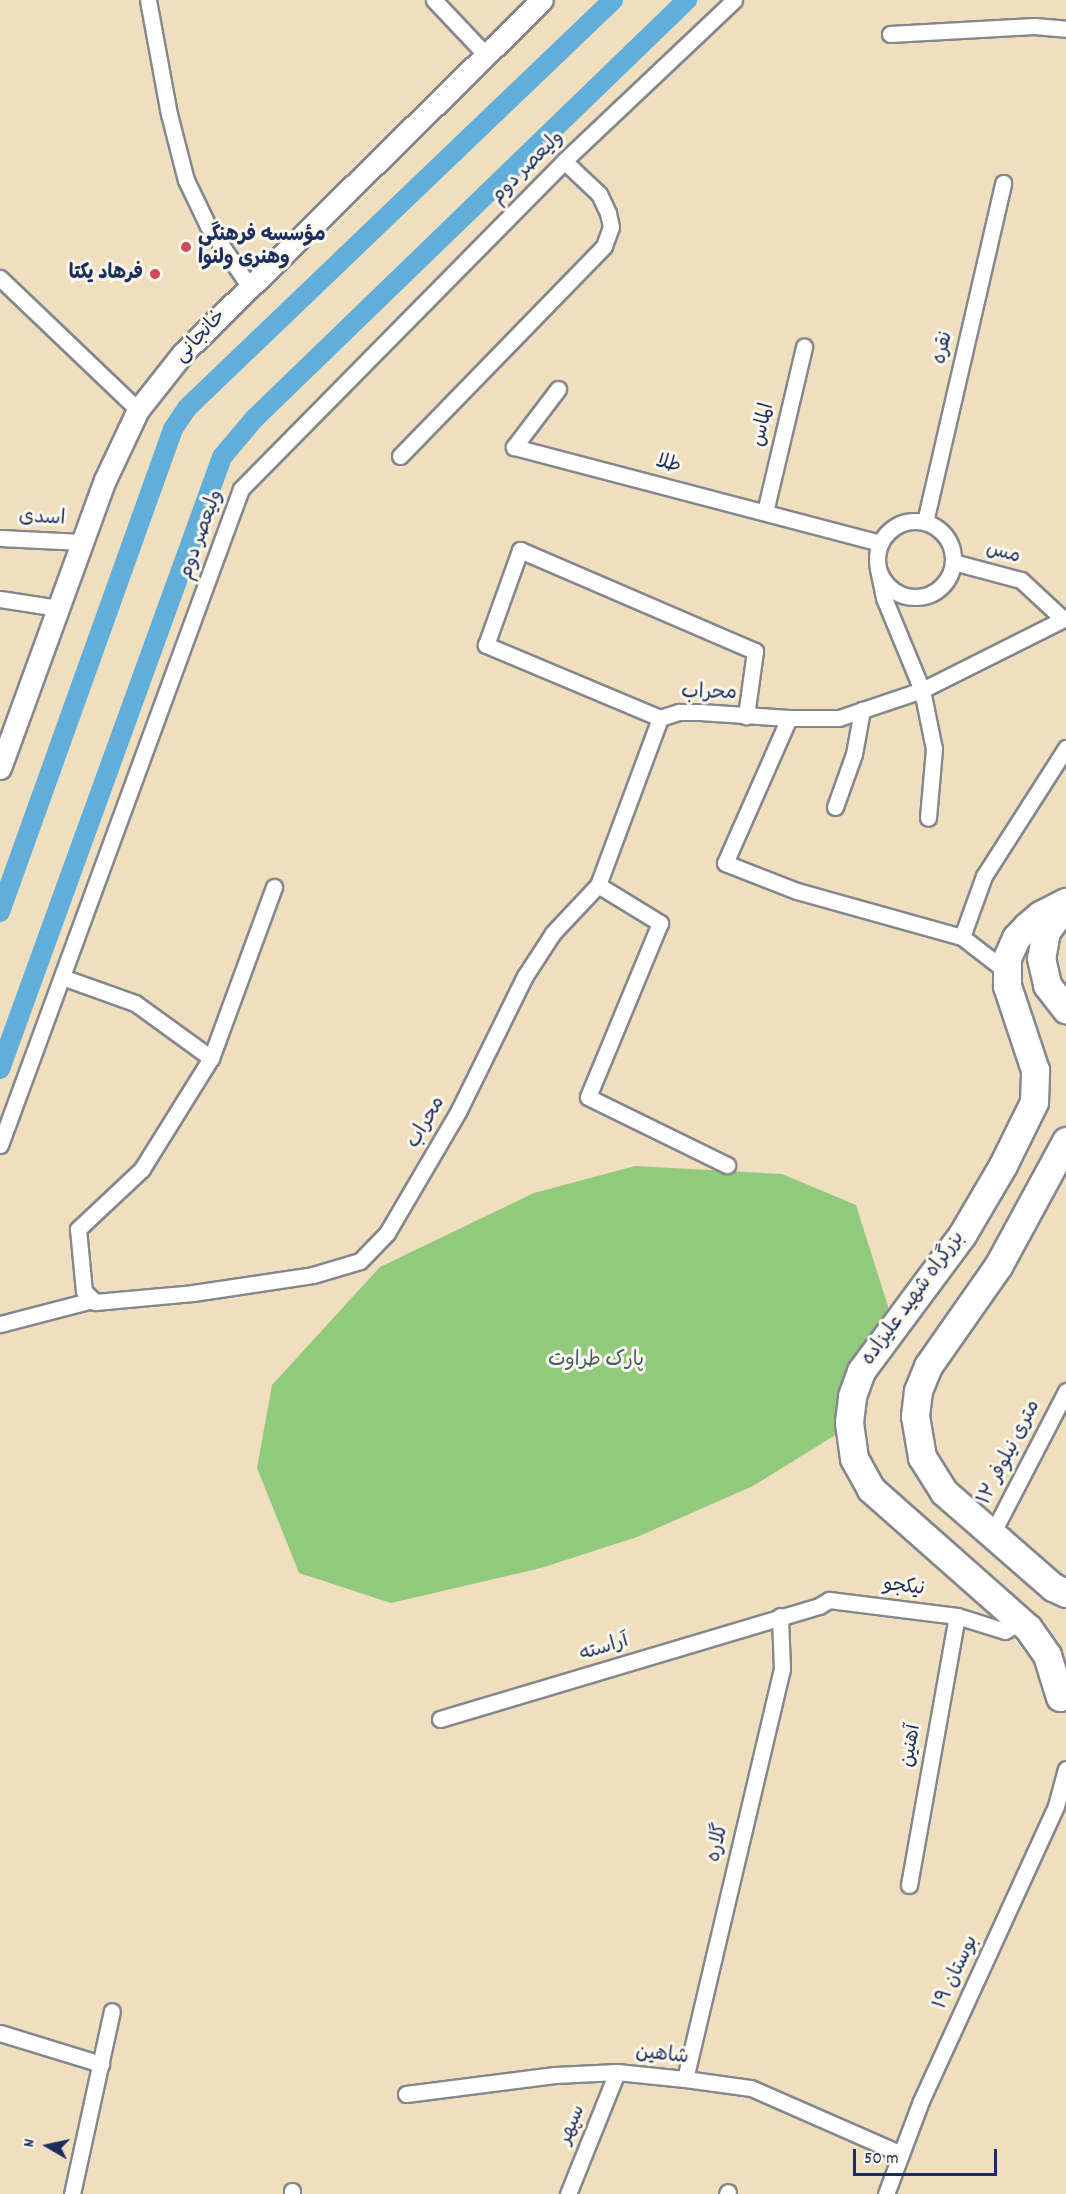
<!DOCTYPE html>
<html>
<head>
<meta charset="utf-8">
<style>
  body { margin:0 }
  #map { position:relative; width:1066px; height:2194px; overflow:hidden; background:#efdfbe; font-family:Dekko,"Playpen Sans Arabic",sans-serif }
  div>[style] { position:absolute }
  .green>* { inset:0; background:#92ca7d }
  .canal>* { height:20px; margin:-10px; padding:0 10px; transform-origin:10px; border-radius:10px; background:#61aeda }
  .roads { filter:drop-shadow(2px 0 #85878e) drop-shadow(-2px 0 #85878e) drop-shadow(0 2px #85878e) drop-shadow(0 -2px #85878e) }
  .street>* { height:15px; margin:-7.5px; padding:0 7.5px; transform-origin:7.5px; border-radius:7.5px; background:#fff }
  .street>.ring { margin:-7.5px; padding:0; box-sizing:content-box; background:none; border:15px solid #fff; border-radius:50% }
  .secondary>* { height:21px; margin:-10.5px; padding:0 10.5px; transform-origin:10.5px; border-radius:10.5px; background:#fff }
  .highway>* { height:27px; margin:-13.5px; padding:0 13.5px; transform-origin:13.5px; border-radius:13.5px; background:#fff }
  .dots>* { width:16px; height:16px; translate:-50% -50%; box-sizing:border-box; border:3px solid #fbf7ec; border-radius:50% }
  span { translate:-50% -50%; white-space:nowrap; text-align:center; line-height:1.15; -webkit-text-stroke:6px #fbf7ec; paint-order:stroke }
  .street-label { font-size:20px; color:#1b2f5e }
  .poi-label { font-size:20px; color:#1b2f5e; font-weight:700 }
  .left { translate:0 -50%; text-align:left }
  .right { translate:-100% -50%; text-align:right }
  .park-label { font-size:20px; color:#3f5e67 }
  .north { position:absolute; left:18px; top:2116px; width:60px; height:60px; -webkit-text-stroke:4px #fbf7ec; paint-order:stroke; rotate:279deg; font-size:16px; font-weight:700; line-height:24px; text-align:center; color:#1b2f5e }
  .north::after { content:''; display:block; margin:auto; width:21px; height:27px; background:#1b2f5e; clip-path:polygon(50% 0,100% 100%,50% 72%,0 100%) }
  .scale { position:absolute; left:853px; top:2149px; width:144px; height:27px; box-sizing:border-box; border:3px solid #1b2f5e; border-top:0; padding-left:8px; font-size:18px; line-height:21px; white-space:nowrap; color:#1b2f5e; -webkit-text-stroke:4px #fbf7ec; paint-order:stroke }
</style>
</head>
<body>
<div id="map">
  <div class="green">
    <i style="clip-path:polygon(635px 1166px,782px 1174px,856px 1205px,892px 1319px,853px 1424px,753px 1486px,637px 1537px,541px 1568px,391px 1603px,299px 1573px,257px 1468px,272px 1385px,380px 1267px,534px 1193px)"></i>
  </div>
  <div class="canal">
    <i style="left:0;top:912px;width:513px;rotate:-70.29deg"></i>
    <i style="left:173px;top:429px;width:25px;rotate:-56deg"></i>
    <i style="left:187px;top:408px;width:590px;rotate:-43.76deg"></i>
    <i style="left:0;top:1069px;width:651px;rotate:-70.06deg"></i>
    <i style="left:222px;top:457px;width:50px;rotate:-49.9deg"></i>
    <i style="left:254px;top:419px;width:603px;rotate:-44.06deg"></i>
  </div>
  <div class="roads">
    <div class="street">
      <i style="left:148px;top:0;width:116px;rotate:79.6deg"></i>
      <i style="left:169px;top:114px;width:68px;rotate:75.6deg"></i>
      <i style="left:186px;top:180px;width:51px;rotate:64.4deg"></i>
      <i style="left:208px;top:226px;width:74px;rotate:55.5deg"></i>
      <i style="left:434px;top:0;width:77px;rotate:46.6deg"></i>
      <i style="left:890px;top:34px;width:144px;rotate:-3.2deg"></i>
      <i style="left:1034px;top:26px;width:32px;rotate:5deg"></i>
      <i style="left:0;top:278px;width:191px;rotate:43.7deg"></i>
      <i style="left:558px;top:389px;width:73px;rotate:127.2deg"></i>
      <i style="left:514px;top:447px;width:379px;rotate:14.7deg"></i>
      <i style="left:400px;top:456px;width:293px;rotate:-45.8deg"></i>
      <i style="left:604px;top:246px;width:20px;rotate:-70deg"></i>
      <i style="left:611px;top:227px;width:14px;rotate:-102deg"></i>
      <i style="left:608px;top:213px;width:21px;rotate:-115deg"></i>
      <i style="left:599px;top:194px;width:48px;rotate:-136.7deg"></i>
      <i style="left:765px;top:512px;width:170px;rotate:-76.7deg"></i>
      <i class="ring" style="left:877px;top:521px;width:61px;height:61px"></i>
      <i style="left:925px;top:522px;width:348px;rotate:-77deg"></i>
      <i style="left:0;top:538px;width:82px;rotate:2.8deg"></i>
      <i style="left:953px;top:562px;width:70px;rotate:14.8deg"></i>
      <i style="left:1021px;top:580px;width:57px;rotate:42.9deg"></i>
      <i style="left:878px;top:569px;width:30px;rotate:78deg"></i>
      <i style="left:884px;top:598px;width:100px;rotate:67.6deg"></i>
      <i style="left:922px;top:690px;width:60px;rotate:78.5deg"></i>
      <i style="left:934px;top:749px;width:69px;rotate:95deg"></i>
      <i style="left:0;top:599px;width:59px;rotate:8.8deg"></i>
      <i style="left:660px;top:718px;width:189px;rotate:-157.2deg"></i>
      <i style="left:486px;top:645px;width:101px;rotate:-70.3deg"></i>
      <i style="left:520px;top:550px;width:256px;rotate:23.3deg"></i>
      <i style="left:755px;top:651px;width:66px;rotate:97.9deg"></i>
      <i style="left:789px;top:718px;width:158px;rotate:113.8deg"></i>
      <i style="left:725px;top:863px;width:77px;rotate:21.3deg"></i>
      <i style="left:797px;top:891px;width:171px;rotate:15.6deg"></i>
      <i style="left:962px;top:937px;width:56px;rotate:37.7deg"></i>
      <i style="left:835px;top:807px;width:56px;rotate:-70.3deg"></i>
      <i style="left:854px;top:754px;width:45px;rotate:-79.7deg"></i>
      <i style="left:598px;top:885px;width:73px;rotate:31.5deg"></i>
      <i style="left:660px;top:923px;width:188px;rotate:112.5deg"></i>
      <i style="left:588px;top:1097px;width:155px;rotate:26.1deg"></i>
      <i style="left:274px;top:887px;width:182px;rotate:110.2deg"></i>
      <i style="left:211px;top:1058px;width:131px;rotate:121.9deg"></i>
      <i style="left:142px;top:1169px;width:88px;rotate:136.8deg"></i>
      <i style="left:78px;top:1229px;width:62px;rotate:84.5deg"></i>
      <i style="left:84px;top:1291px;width:16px;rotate:45deg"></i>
      <i style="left:95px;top:1302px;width:98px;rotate:-5.2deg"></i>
      <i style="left:193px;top:1293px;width:121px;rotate:-8.5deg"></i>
      <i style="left:313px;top:1275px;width:49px;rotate:-16.6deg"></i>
      <i style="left:360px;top:1261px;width:39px;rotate:-46deg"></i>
      <i style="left:387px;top:1233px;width:140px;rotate:-59.6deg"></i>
      <i style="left:458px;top:1112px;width:152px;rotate:-63.8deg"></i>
      <i style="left:525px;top:976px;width:51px;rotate:-56.9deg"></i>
      <i style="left:553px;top:933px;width:66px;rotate:-46.8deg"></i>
      <i style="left:598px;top:885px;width:178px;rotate:-69.6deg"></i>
      <i style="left:660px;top:718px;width:20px;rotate:-18deg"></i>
      <i style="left:679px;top:712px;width:21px"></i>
      <i style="left:700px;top:712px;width:89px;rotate:3.9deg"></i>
      <i style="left:789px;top:718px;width:50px"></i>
      <i style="left:839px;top:718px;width:88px;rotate:-18.6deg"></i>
      <i style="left:922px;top:690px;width:161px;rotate:-26.6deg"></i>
      <i style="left:962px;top:937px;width:65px;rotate:-70.2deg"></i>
      <i style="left:984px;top:876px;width:152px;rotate:-57.4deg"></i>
      <i style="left:62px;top:977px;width:77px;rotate:19.6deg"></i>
      <i style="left:135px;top:1003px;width:94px;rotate:35.9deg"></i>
      <i style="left:0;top:1145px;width:699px;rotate:-69.83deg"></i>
      <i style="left:241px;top:489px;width:460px;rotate:-45.4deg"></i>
      <i style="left:564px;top:161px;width:234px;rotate:-43.4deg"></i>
      <i style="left:0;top:1324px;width:96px;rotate:-14.5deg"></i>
      <i style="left:992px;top:1534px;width:161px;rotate:-62.6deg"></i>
      <i style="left:440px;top:1719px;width:395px;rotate:-16.6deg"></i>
      <i style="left:819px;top:1606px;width:12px;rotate:-31deg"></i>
      <i style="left:829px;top:1600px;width:129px;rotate:7.1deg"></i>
      <i style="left:957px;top:1616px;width:50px;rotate:17.4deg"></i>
      <i style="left:1005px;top:1631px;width:19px;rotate:-32deg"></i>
      <i style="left:909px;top:1885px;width:273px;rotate:-79.9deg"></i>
      <i style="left:0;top:2033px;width:106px;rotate:17.1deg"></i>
      <i style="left:685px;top:2079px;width:421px;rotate:-76.7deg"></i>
      <i style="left:782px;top:1669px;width:53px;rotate:-92.2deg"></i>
      <i style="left:406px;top:2094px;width:150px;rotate:-7.3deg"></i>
      <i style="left:555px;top:2075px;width:62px;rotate:-2.8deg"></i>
      <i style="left:617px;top:2072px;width:68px;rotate:5.9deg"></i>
      <i style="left:685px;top:2079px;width:67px;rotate:7.8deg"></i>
      <i style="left:751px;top:2088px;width:164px;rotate:23.7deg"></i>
      <i style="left:72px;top:2194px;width:187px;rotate:-77.7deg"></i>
      <i style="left:292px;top:2194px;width:3px;rotate:-90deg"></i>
      <i style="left:568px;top:2194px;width:131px;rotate:-68.1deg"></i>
      <i style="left:727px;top:2194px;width:2px;rotate:-63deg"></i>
      <i style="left:886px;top:2194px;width:99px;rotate:-69.4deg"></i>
      <i style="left:921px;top:2101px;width:324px;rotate:-65.4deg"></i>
      <i style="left:1056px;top:1806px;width:38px;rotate:-75deg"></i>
    </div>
    <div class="secondary">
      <i style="left:0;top:768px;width:307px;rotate:-70deg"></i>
      <i style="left:105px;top:480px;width:77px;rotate:-64.8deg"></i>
      <i style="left:138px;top:410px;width:73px;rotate:-51.7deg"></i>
      <i style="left:183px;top:353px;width:503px;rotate:-44.52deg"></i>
    </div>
    <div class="highway">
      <i style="left:1065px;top:906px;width:31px;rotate:127deg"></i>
      <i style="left:1046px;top:931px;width:27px;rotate:100deg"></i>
      <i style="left:1041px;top:958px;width:28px;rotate:77deg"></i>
      <i style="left:1047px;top:985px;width:31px;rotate:52deg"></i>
      <i style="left:1066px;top:1141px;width:142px;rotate:118.5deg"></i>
      <i style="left:998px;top:1266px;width:122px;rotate:125deg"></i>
      <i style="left:928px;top:1366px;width:27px;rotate:112deg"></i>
      <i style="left:918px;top:1391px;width:25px;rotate:97deg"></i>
      <i style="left:915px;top:1416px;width:42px;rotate:80.3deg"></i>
      <i style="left:922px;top:1457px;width:41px;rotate:57.8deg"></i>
      <i style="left:944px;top:1492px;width:145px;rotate:41.1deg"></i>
      <i style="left:1053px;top:1587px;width:14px;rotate:25deg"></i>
      <i style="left:1060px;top:1697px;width:44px;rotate:-107.2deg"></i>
      <i style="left:1047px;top:1655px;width:33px;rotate:-125deg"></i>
      <i style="left:1028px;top:1628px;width:210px;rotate:-138.5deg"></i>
      <i style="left:871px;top:1489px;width:35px;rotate:-119deg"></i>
      <i style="left:854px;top:1458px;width:36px;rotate:-98deg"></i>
      <i style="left:849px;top:1422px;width:26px;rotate:-83deg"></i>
      <i style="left:852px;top:1396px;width:27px;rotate:-70deg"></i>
      <i style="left:861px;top:1371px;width:169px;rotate:-53.4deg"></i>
      <i style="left:962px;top:1235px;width:81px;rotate:-59.6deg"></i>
      <i style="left:1003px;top:1165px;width:70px;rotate:-63.8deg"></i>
      <i style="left:1034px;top:1102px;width:32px;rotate:-88deg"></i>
      <i style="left:1035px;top:1070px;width:89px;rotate:-108.4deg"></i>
      <i style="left:1007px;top:986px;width:28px;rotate:-90deg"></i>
      <i style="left:1007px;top:958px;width:22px;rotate:-66deg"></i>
      <i style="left:1016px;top:938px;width:16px;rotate:-47deg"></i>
      <i style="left:1027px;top:926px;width:17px;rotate:-40deg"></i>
      <i style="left:1040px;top:915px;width:29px;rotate:-27deg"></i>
    </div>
  </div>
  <div class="dots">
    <i style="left:186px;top:247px;background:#d1495b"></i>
    <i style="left:155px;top:274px;background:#d1495b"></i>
  </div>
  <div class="street-label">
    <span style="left:528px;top:168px;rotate:-45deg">ولیعصر دوم</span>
    <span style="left:201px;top:337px;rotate:-46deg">خانجانی</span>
    <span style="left:944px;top:348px;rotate:-77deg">نقره</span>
    <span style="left:764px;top:425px;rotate:-77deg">الماس</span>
    <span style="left:668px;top:465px;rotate:15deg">طلا</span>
    <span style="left:42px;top:519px;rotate:3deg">اسدی</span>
    <span style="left:202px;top:535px;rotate:-70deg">ولیعصر دوم</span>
    <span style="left:1003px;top:554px;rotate:16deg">مس</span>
    <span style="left:709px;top:694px;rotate:1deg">محراب</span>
    <span style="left:427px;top:1123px;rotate:-60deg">محراب</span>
    <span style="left:914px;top:1299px;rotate:-54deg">بزرگراه شهید علیزاده</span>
    <span style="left:1010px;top:1453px;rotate:-63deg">۱۲ متری نیلوفر</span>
    <span style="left:904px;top:1588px;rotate:7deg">نیکجو</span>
    <span style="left:604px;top:1649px;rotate:-17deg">آراسته</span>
    <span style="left:912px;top:1746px;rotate:-80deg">آهنین</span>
    <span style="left:719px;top:1843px;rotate:-77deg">گلاره</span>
    <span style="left:957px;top:1973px;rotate:-65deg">بوستان ۱۹</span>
    <span style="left:662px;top:2056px;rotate:6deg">شاهین</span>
    <span style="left:573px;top:2125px;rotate:-68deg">سپهر</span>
  </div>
  <div class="poi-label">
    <span class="left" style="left:198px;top:248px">مؤسسه فرهنگی<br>وهنری ولنوا</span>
    <span class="right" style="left:143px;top:274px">فرهاد یکتا</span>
  </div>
  <div class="park-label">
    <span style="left:596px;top:1361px">پارک طراوت</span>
  </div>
  <div class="north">N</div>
  <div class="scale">50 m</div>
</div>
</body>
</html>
